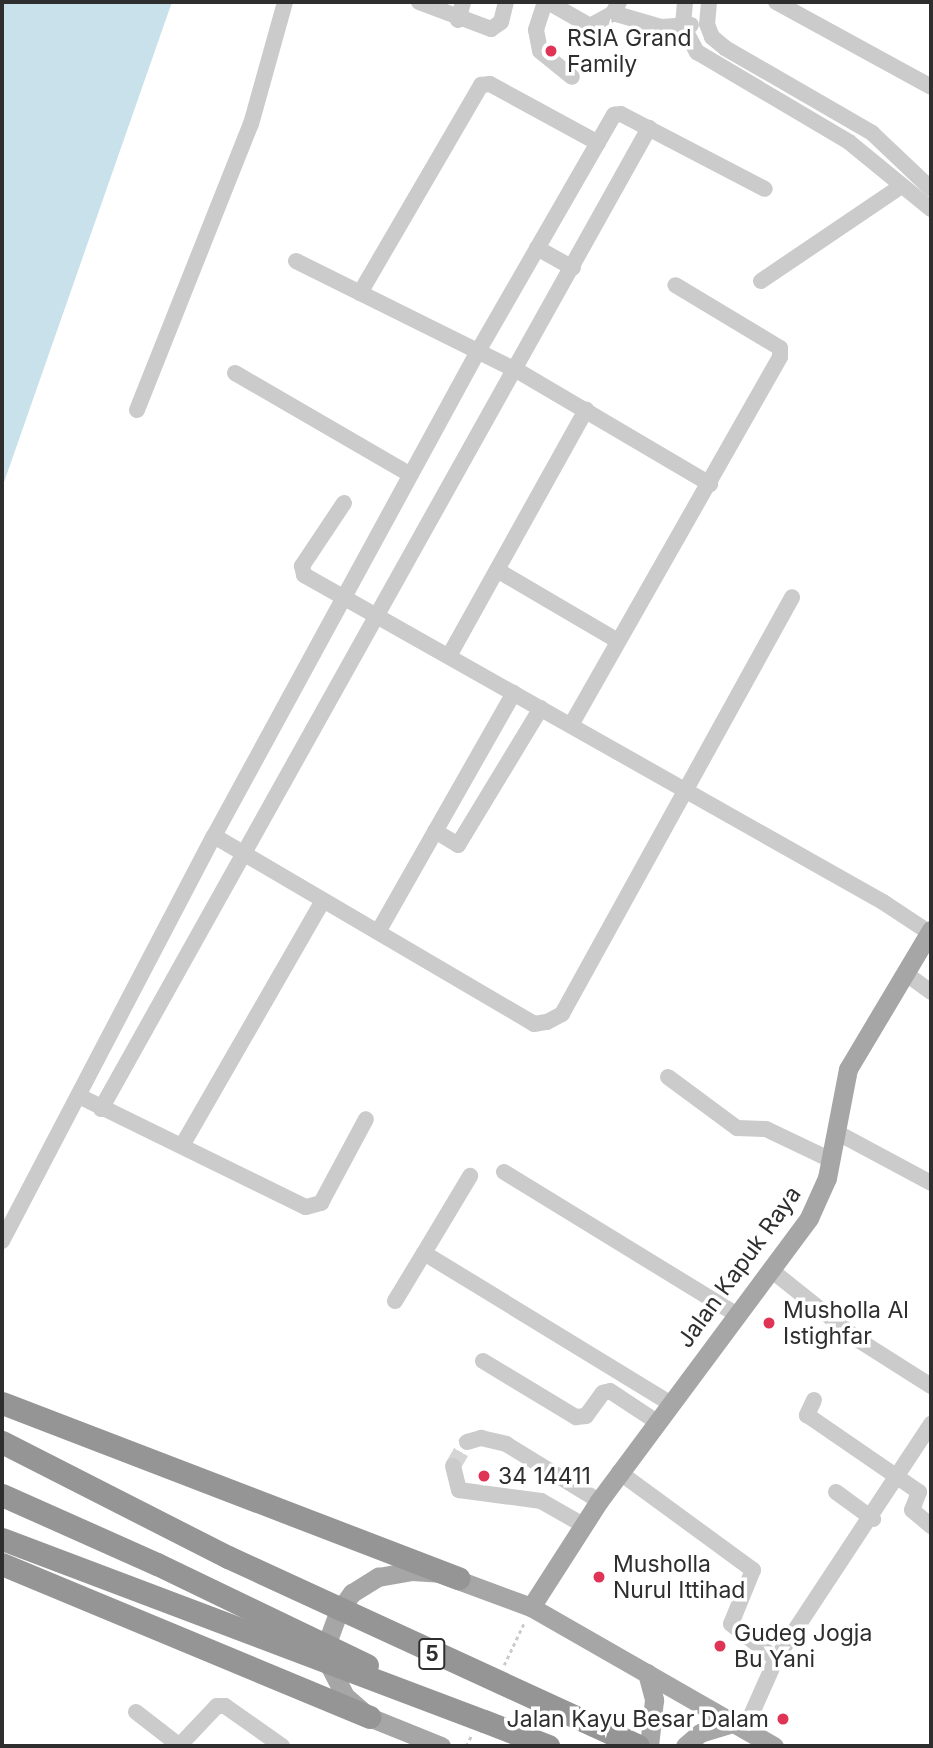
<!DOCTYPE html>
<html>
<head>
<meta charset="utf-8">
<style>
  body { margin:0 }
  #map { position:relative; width:933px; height:1748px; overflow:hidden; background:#fff; font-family:Inter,sans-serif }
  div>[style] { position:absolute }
  .water>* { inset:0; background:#c8e1ea }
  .minor-tunnel>* { height:16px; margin-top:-8px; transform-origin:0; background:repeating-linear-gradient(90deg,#d5d5d5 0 16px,transparent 0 24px) }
  .path>* { height:2.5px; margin-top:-1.25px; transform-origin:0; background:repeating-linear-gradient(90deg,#cbcbcb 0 3.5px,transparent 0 7px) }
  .minor>* { height:16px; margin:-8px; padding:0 8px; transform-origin:8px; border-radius:8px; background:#cbcbcb }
  .major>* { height:19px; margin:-9.5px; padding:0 9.5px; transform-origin:9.5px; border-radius:9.5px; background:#a6a6a6 }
  .highway>* { height:23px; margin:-11.5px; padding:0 11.5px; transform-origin:11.5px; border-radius:11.5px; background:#959595 }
  .highway-bridge>* { height:23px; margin:-11.5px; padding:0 11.5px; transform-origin:11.5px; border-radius:11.5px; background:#959595 }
  .dots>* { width:19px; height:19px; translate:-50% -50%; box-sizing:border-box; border:4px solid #fff; border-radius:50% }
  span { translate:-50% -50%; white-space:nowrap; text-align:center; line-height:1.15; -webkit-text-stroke:7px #fff; paint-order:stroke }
  .shield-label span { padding:2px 5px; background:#fff; border:2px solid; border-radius:5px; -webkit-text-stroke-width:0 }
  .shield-label { font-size:21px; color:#2e2e2e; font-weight:700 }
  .poi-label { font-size:23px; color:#2e2e2e }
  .left { translate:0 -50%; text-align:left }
  .right { translate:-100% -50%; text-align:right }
  .street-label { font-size:23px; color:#2e2e2e }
  .frame { position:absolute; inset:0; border:4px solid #2e2e2e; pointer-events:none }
</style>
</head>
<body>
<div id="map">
  <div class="water">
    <i style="clip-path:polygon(2px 2px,172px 2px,2px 488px)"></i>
  </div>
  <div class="minor-tunnel">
    <i style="left:453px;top:1466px;width:28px;rotate:-60deg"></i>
  </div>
  <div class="path">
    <i style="left:504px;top:1665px;width:47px;rotate:-64.5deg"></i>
    <i style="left:466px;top:1746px;width:13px;rotate:-63deg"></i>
  </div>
  <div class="minor">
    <i style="left:419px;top:2px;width:77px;rotate:20.6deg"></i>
    <i style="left:491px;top:29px;width:12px;rotate:-35deg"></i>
    <i style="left:501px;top:22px;width:21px;rotate:-76deg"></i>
    <i style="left:545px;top:2px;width:29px;rotate:108deg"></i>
    <i style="left:536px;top:30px;width:21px;rotate:79deg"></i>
    <i style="left:540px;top:51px;width:41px;rotate:39.1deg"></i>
    <i style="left:548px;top:2px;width:48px;rotate:29.7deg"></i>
    <i style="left:590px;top:26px;width:26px;rotate:-29deg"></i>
    <i style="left:613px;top:13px;width:13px;rotate:-61deg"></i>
    <i style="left:685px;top:2px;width:24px;rotate:95deg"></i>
    <i style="left:683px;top:26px;width:30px;rotate:62deg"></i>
    <i style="left:697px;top:52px;width:177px;rotate:30.6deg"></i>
    <i style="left:849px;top:142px;width:106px;rotate:39.3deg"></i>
    <i style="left:709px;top:2px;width:22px;rotate:95deg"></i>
    <i style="left:707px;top:24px;width:14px;rotate:69deg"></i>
    <i style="left:712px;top:37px;width:17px;rotate:40deg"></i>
    <i style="left:725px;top:48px;width:170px;rotate:30deg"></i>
    <i style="left:872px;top:133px;width:81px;rotate:43.5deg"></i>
    <i style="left:776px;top:2px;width:177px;rotate:28.7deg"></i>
    <i style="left:613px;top:13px;width:50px;rotate:16.3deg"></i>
    <i style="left:661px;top:27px;width:30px;rotate:-4deg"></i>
    <i style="left:458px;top:20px;width:19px;rotate:-74deg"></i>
    <i style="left:537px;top:248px;width:41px;rotate:29.1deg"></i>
    <i style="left:296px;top:261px;width:248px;rotate:26.4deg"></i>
    <i style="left:518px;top:371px;width:223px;rotate:30.5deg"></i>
    <i style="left:761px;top:281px;width:168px;rotate:-34.1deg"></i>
    <i style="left:360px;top:293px;width:241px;rotate:-59.8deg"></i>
    <i style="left:481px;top:85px;width:9px;rotate:-6deg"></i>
    <i style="left:490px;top:84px;width:123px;rotate:28.6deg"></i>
    <i style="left:235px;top:373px;width:203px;rotate:30.1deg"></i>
    <i style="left:137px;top:410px;width:308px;rotate:-68.3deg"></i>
    <i style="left:251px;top:124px;width:127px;rotate:-74.4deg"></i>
    <i style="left:344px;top:503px;width:76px;rotate:123.7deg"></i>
    <i style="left:302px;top:566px;width:9px;rotate:77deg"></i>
    <i style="left:304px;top:575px;width:665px;rotate:29.46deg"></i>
    <i style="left:883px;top:902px;width:56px;rotate:33.4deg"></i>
    <i style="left:497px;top:570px;width:140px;rotate:30.4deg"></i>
    <i style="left:449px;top:656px;width:282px;rotate:-60.9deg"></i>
    <i style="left:571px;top:725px;width:423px;rotate:-60.4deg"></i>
    <i style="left:780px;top:357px;width:9px;rotate:-90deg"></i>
    <i style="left:780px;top:348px;width:122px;rotate:-149deg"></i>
    <i style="left:435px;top:831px;width:27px;rotate:31deg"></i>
    <i style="left:458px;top:845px;width:160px;rotate:-58.8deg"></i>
    <i style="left:214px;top:836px;width:371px;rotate:30.4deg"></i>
    <i style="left:534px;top:1024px;width:13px;rotate:-9deg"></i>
    <i style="left:547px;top:1022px;width:17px;rotate:-28deg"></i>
    <i style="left:562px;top:1014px;width:476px;rotate:-61.1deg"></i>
    <i style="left:378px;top:932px;width:275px;rotate:-60.4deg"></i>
    <i style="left:905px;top:973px;width:32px;rotate:36deg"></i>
    <i style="left:668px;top:1077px;width:86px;rotate:36.5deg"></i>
    <i style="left:737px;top:1128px;width:29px;rotate:2deg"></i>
    <i style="left:766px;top:1129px;width:72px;rotate:25.5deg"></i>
    <i style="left:81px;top:1097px;width:250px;rotate:26.1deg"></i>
    <i style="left:306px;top:1207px;width:16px;rotate:-15deg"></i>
    <i style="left:321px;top:1203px;width:95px;rotate:-61.8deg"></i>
    <i style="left:101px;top:1109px;width:1124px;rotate:-60.81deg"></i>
    <i style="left:836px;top:1132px;width:108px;rotate:28.2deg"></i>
    <i style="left:183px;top:1144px;width:280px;rotate:-60.1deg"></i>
    <i style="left:504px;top:1172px;width:273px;rotate:31.5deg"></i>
    <i style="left:2px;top:1241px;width:457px;rotate:-62.4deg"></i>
    <i style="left:214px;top:836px;width:550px;rotate:-61.43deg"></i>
    <i style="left:477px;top:353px;width:275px;rotate:-60.1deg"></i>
    <i style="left:614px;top:115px;width:7px;rotate:-8deg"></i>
    <i style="left:621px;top:114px;width:162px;rotate:27.5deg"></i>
    <i style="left:424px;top:1253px;width:90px;rotate:-59.1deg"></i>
    <i style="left:771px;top:1270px;width:114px;rotate:38.6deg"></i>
    <i style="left:860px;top:1341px;width:84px;rotate:32.4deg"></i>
    <i style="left:395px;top:1301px;width:56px;rotate:-58.9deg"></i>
    <i style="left:424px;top:1253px;width:288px;rotate:31.4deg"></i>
    <i style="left:483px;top:1361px;width:109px;rotate:31.1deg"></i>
    <i style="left:576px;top:1417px;width:10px;rotate:-6deg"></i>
    <i style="left:586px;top:1416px;width:29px;rotate:-54deg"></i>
    <i style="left:603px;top:1393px;width:7px;rotate:-16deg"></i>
    <i style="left:610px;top:1391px;width:56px;rotate:33.4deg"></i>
    <i style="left:814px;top:1400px;width:17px;rotate:115deg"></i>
    <i style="left:807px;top:1415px;width:136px;rotate:34.5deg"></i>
    <i style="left:919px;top:1492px;width:19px;rotate:111deg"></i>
    <i style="left:912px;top:1510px;width:25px;rotate:40deg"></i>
    <i style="left:467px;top:1442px;width:15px;rotate:-16deg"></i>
    <i style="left:481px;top:1438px;width:26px;rotate:13deg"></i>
    <i style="left:506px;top:1444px;width:109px;rotate:31.5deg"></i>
    <i style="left:453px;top:1466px;width:25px;rotate:76deg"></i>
    <i style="left:459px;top:1490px;width:83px;rotate:7.6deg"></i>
    <i style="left:541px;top:1501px;width:48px;rotate:29.7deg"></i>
    <i style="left:619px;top:1472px;width:166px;rotate:36.2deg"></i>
    <i style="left:753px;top:1570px;width:58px;rotate:112.2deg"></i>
    <i style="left:731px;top:1624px;width:57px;rotate:37.9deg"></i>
    <i style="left:836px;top:1492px;width:46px;rotate:36.1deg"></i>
    <i style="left:136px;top:1712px;width:56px;rotate:37.7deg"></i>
    <i style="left:744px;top:1731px;width:79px;rotate:-66deg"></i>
    <i style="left:776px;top:1659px;width:282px;rotate:-56.6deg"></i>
    <i style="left:179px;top:1746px;width:55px;rotate:-46.5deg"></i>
    <i style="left:217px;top:1706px;width:8px"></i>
    <i style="left:225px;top:1706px;width:70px;rotate:35.1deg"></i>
  </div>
  <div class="major">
    <i style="left:531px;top:1607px;width:126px;rotate:-57.3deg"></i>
    <i style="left:599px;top:1501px;width:352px;rotate:-53.4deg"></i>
    <i style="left:809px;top:1218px;width:44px;rotate:-65.8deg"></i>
    <i style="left:827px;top:1178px;width:111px;rotate:-79.1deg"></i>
    <i style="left:848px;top:1069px;width:162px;rotate:-59.2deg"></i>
    <i style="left:647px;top:1673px;width:28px;rotate:75deg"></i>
    <i style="left:654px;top:1700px;width:46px;rotate:96.2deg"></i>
    <i style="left:441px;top:1746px;width:78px;rotate:-158.1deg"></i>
    <i style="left:369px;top:1717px;width:32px;rotate:-139deg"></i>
    <i style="left:345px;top:1696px;width:33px;rotate:-117deg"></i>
    <i style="left:330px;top:1667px;width:24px;rotate:-97deg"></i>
    <i style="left:327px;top:1643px;width:33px;rotate:-70deg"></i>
    <i style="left:338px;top:1612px;width:24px;rotate:-54deg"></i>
    <i style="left:352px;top:1593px;width:31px;rotate:-32deg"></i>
    <i style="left:378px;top:1577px;width:35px;rotate:-10deg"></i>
    <i style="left:412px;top:1571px;width:27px;rotate:4deg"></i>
    <i style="left:439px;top:1573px;width:98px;rotate:20.3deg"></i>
    <i style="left:531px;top:1607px;width:280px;rotate:29.8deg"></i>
    <i style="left:685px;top:1746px;width:20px;rotate:-41deg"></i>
    <i style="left:700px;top:1733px;width:31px;rotate:-17deg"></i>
  </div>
  <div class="highway">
    <i style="left:2px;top:1403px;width:489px;rotate:21deg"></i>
    <i style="left:2px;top:1442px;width:254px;rotate:27deg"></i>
    <i style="left:2px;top:1495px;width:170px;rotate:24deg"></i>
    <i style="left:2px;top:1564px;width:398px;rotate:22.6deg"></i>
    <i style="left:484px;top:1721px;width:69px;rotate:21.3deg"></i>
  </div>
  <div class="highway-bridge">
    <i style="left:2px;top:1539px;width:515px;rotate:20.69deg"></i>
    <i style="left:228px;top:1557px;width:451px;rotate:24.7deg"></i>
    <i style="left:157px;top:1564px;width:233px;rotate:25.7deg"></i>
  </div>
  <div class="dots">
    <i style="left:551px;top:51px;background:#e03456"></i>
    <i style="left:769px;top:1323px;background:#e03456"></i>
    <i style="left:484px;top:1476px;background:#e03456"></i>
    <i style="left:599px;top:1577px;background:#e03456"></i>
    <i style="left:720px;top:1646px;background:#e03456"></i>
    <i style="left:783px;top:1719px;background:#e03456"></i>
  </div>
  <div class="shield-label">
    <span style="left:432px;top:1654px">5</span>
  </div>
  <div class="poi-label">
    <span class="left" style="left:567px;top:51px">RSIA Grand<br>Family</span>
    <span class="left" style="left:783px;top:1323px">Musholla Al<br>Istighfar</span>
    <span class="left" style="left:498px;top:1476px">34 14411</span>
    <span class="left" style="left:613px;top:1577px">Musholla<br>Nurul Ittihad</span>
    <span class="left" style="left:734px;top:1646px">Gudeg Jogja<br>Bu Yani</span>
    <span class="right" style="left:769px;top:1719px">Jalan Kayu Besar Dalam</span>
  </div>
  <div class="street-label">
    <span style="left:739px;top:1267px;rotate:-54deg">Jalan Kapuk Raya</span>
  </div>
  <div class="frame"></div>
</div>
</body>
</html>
